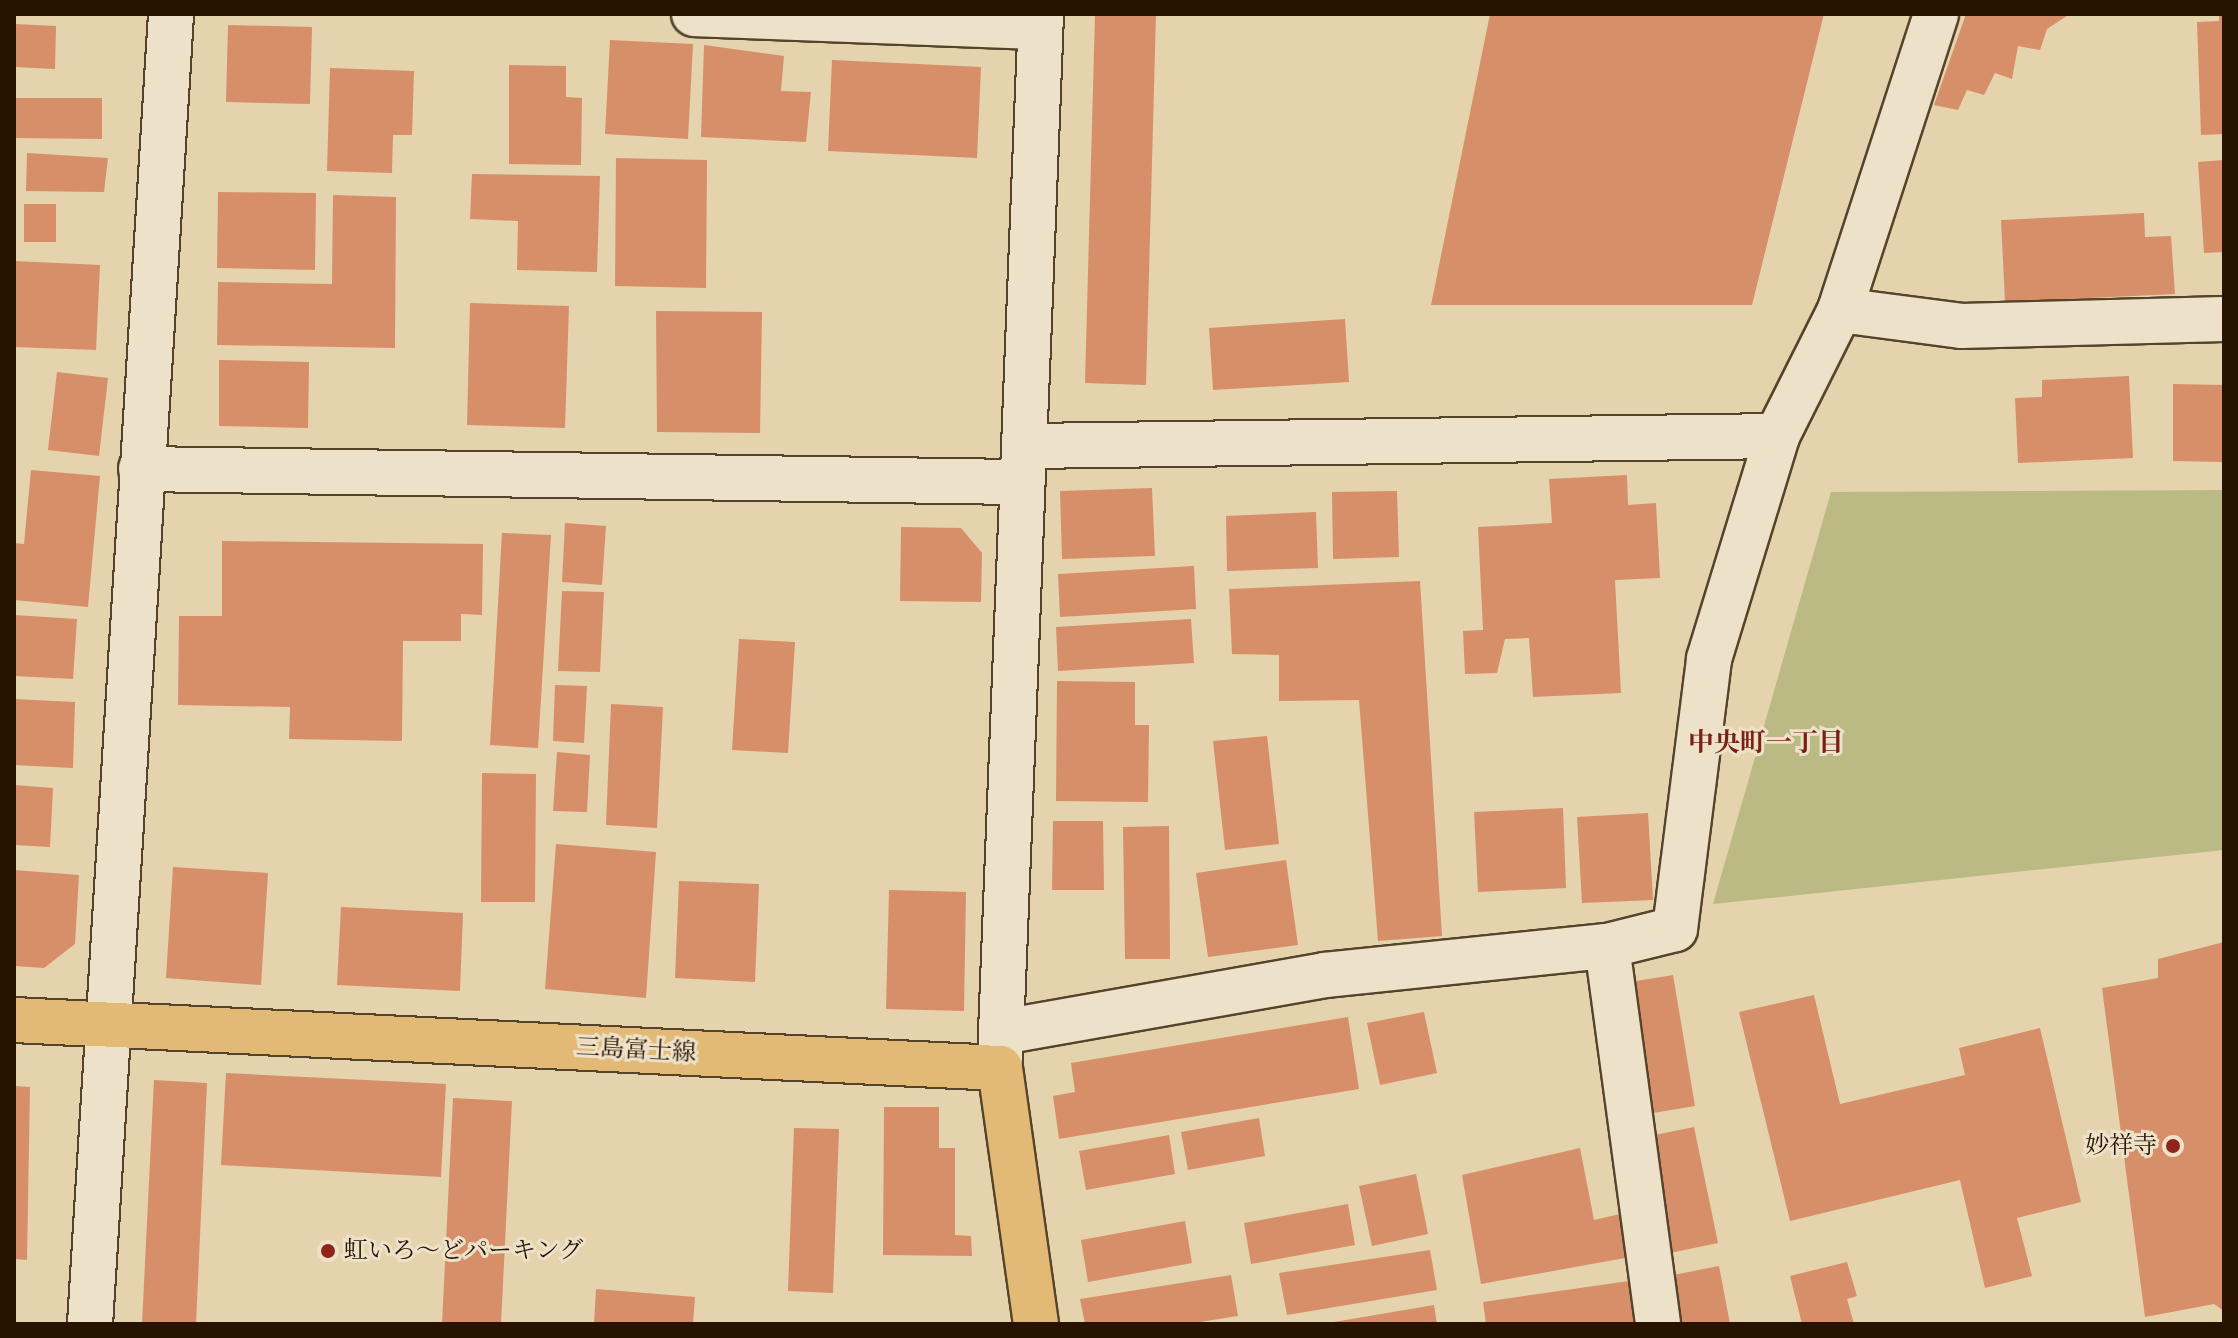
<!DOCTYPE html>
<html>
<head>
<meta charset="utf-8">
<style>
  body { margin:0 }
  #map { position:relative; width:2238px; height:1338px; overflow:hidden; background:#e4d3ac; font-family:Alegreya,"Noto Serif JP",serif }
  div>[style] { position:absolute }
  .green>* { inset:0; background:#bbba84 }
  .building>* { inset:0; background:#d78f6a }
  .roads { filter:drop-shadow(2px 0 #56432b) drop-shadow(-2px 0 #56432b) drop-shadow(0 2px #56432b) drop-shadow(0 -2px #56432b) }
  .minor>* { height:44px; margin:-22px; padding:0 22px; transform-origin:22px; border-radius:22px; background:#ede2c9 }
  .primary>* { height:44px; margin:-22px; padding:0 22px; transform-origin:22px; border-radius:22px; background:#e2ba76 }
  .dots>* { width:22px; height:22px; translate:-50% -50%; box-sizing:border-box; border:4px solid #ede2c9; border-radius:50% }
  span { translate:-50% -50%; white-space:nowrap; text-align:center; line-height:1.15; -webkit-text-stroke:6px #ede2c9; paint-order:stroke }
  .street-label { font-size:24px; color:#271300 }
  .poi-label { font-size:24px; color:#271300 }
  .right { translate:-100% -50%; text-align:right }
  .left { translate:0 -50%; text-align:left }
  .neighbourhood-label { font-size:26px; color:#7a1f14; font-weight:700 }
  .frame { position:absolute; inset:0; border:16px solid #271300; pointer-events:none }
</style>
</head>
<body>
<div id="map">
  <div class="green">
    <i style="clip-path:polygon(2224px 490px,2224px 850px,1713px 904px,1831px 492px)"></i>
  </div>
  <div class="building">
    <i style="clip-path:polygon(1095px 14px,1156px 14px,1146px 385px,1085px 383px)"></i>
    <i style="clip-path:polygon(1490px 14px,1824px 14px,1752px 305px,1431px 305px)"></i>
    <i style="clip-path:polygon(1966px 14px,2070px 14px,2047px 29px,2040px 50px,2018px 46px,2012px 79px,1995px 73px,1984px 95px,1967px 90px,1958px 110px,1934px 105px)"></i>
    <i style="clip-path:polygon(2219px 14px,2224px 14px,2224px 134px,2201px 135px,2197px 22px,2219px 21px)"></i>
    <i style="clip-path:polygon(14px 24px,56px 26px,55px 69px,14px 67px)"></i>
    <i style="clip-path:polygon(228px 25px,312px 27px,310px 104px,226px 102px)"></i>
    <i style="clip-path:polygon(610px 40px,693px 44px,688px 139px,605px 134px)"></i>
    <i style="clip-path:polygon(704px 45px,784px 56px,781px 91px,811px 92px,806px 142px,701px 137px)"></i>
    <i style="clip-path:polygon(832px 60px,981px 67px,977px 158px,828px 151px)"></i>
    <i style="clip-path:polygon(509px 65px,566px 66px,566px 97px,582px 98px,581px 165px,509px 164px)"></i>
    <i style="clip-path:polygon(330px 68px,414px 71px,412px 135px,393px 135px,392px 173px,327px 171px)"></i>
    <i style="clip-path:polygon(14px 98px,102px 98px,102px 139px,14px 138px)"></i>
    <i style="clip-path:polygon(27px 153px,108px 158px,104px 192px,26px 191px)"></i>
    <i style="clip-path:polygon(616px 158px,707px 160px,706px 288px,615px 286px)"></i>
    <i style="clip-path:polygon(2224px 160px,2224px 252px,2204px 253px,2198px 162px)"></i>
    <i style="clip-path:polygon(472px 174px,600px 176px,597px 272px,517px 270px,518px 221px,470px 219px)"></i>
    <i style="clip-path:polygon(218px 192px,316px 193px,315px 270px,217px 268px)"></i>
    <i style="clip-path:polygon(333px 195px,396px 197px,395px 348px,217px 345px,218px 282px,332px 284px)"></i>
    <i style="clip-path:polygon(24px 204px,56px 204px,56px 242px,24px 242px)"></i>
    <i style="clip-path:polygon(2144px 213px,2145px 237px,2171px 236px,2175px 294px,2005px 302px,2001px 220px)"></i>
    <i style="clip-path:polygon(14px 261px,100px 265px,96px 350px,14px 347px)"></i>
    <i style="clip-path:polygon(470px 303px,569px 306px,565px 428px,467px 425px)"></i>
    <i style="clip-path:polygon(656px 311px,762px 312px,760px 433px,657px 432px)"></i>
    <i style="clip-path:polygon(1345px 319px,1349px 382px,1213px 390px,1209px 328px)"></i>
    <i style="clip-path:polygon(219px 360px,309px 362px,308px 428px,219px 426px)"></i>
    <i style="clip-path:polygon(57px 372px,108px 378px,99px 456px,48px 450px)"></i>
    <i style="clip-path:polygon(2129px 376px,2133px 458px,2018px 463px,2015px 398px,2042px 397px,2042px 380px)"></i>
    <i style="clip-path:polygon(2173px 384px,2224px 385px,2224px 462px,2173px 461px)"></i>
    <i style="clip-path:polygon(31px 470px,100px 476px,88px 607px,14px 600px,14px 543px,24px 544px)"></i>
    <i style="clip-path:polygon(1627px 475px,1628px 505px,1656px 503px,1660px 578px,1615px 580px,1621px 693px,1533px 697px,1529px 638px,1505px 639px,1497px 673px,1465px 674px,1463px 631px,1483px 630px,1478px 527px,1552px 523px,1549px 479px)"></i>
    <i style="clip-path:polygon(1152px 488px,1155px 556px,1062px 559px,1060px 491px)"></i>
    <i style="clip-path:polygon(1397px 491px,1399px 557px,1333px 559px,1332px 492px)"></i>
    <i style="clip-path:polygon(1316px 512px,1318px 568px,1227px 571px,1226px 516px)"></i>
    <i style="clip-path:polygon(565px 523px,606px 526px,602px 585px,562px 582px)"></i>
    <i style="clip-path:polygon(901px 527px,961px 528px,982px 553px,981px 602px,900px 601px)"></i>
    <i style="clip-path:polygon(502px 533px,551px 535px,538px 748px,490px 745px)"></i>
    <i style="clip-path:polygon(222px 541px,483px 544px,482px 615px,461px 614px,461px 641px,403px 641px,402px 741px,289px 739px,290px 707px,178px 705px,179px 616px,222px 616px)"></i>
    <i style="clip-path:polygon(1194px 566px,1196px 609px,1060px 617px,1058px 574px)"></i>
    <i style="clip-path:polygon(1420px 581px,1442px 936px,1378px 941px,1359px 700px,1279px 701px,1279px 655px,1232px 654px,1229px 589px)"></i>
    <i style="clip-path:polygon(562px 591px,604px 592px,600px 672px,558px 671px)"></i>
    <i style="clip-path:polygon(14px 615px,77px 619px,73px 679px,14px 676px)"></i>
    <i style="clip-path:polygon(1191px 619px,1194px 663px,1058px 671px,1056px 627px)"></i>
    <i style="clip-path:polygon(739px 639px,795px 642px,788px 753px,732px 750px)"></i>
    <i style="clip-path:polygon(1057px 681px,1135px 682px,1135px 725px,1149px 725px,1148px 802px,1056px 801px)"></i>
    <i style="clip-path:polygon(555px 685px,587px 686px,584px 743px,553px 741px)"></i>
    <i style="clip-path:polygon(14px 699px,75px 702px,73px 768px,14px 765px)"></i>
    <i style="clip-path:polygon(611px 704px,663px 707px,657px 828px,606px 825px)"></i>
    <i style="clip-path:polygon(1267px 736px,1279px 844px,1225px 850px,1213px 741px)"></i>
    <i style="clip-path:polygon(557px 752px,590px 755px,587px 812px,553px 811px)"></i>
    <i style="clip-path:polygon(482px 773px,536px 774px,535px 902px,481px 902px)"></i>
    <i style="clip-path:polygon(14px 785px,53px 788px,50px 847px,14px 845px)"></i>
    <i style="clip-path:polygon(1563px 808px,1566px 888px,1478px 892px,1474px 812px)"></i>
    <i style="clip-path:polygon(1648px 813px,1653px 900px,1582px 903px,1577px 817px)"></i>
    <i style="clip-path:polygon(1053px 821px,1103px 821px,1104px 890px,1052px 890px)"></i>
    <i style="clip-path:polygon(1169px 826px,1170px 959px,1125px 959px,1123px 827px)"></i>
    <i style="clip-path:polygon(556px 844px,656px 852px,646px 998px,545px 989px)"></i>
    <i style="clip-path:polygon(1286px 860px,1298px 945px,1208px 957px,1196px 873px)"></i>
    <i style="clip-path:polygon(173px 867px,268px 873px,261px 985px,166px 978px)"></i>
    <i style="clip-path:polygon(14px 870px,79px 875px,75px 944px,44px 968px,14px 966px)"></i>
    <i style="clip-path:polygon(679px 881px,759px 884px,755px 982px,675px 978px)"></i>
    <i style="clip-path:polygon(889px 890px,966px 892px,964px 1011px,886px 1009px)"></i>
    <i style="clip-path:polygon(341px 907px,463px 913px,460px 991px,337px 985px)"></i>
    <i style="clip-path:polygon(2224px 942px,2224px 1311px,2214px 1304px,2145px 1317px,2102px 988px,2158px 978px,2158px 959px)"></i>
    <i style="clip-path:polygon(1673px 975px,1695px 1106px,1647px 1114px,1624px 983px)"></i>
    <i style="clip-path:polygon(1814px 995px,1840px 1104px,1965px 1075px,1959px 1048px,2040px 1028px,2081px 1202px,2017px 1218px,2032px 1276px,1985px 1288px,1960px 1180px,1790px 1221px,1739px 1012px)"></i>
    <i style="clip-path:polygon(1424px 1012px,1437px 1073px,1380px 1085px,1367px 1023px)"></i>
    <i style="clip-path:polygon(1348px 1017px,1359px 1089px,1059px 1139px,1053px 1096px,1075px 1092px,1071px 1063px)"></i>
    <i style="clip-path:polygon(226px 1073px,446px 1084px,441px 1177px,221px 1165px)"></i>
    <i style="clip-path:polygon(154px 1080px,207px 1083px,196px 1324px,142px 1324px)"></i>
    <i style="clip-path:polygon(14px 1086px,30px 1087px,27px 1260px,14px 1259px)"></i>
    <i style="clip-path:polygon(453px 1098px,512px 1101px,501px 1324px,442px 1324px)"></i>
    <i style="clip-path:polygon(884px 1107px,939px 1107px,939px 1148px,955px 1148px,955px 1235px,971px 1236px,972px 1256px,883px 1255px)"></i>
    <i style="clip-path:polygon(1259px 1118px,1265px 1156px,1188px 1170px,1181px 1132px)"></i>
    <i style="clip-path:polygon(1694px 1127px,1718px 1243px,1670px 1253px,1645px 1137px)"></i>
    <i style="clip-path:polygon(794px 1128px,839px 1129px,833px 1293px,788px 1291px)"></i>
    <i style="clip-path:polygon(1169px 1135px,1175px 1174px,1086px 1190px,1079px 1151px)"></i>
    <i style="clip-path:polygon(1580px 1148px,1594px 1220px,1620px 1214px,1625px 1258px,1481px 1284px,1462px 1175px)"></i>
    <i style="clip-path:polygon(1416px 1174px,1428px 1234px,1372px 1246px,1359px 1186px)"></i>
    <i style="clip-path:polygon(1348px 1204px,1355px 1245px,1251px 1264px,1244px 1223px)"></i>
    <i style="clip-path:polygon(1185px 1221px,1192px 1263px,1088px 1282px,1081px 1240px)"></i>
    <i style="clip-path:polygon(1430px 1250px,1437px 1290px,1287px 1315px,1279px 1273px)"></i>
    <i style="clip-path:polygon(1847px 1262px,1857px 1296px,1847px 1299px,1854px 1324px,1802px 1324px,1790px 1276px)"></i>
    <i style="clip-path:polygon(1719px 1266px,1730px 1324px,1677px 1324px,1668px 1276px)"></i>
    <i style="clip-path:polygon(1231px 1275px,1238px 1316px,1188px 1324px,1085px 1324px,1080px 1299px)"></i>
    <i style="clip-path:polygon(1643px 1279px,1636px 1324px,1486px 1324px,1483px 1302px)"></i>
    <i style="clip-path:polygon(596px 1289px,695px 1297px,693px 1324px,594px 1324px)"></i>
    <i style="clip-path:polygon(1434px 1305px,1437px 1324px,1334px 1324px,1334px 1322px)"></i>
  </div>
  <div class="roads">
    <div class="minor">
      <i style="left:694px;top:14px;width:346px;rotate:2.2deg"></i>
      <i style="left:1840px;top:310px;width:122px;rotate:7.5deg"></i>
      <i style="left:1961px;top:326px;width:263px;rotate:-1.5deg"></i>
      <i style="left:1027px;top:446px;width:750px;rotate:-0.76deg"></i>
      <i style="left:141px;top:469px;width:880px;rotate:0.85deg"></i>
      <i style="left:1607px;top:946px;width:381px;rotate:82.3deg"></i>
      <i style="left:1002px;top:1032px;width:328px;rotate:-10deg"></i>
      <i style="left:1325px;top:975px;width:283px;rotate:-5.9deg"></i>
      <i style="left:1607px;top:946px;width:70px;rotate:-14deg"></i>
      <i style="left:1675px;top:929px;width:272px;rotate:-82.8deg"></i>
      <i style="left:1709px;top:659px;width:233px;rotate:-73deg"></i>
      <i style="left:1777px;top:436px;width:141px;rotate:-63.4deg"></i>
      <i style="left:1840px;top:310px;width:311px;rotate:-72deg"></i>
      <i style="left:1000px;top:1058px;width:1045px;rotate:-87.75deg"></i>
      <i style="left:90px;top:1324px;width:1313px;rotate:-86.46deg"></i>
    </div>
    <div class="primary">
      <i style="left:14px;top:1020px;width:987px;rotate:2.79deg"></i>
      <i style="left:1000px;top:1068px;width:259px;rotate:82deg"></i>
    </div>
  </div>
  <div class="dots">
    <i style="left:2173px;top:1146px;background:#8f2418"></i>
    <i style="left:328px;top:1251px;background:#8f2418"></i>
  </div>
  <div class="street-label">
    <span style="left:636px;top:1050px;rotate:3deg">三島富士線</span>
  </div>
  <div class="poi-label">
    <span class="right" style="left:2157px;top:1146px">妙祥寺</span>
    <span class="left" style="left:344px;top:1251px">虹いろ～どパーキング</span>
  </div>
  <div class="neighbourhood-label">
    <span style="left:1766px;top:743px">中央町一丁目</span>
  </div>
  <div class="frame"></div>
</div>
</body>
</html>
